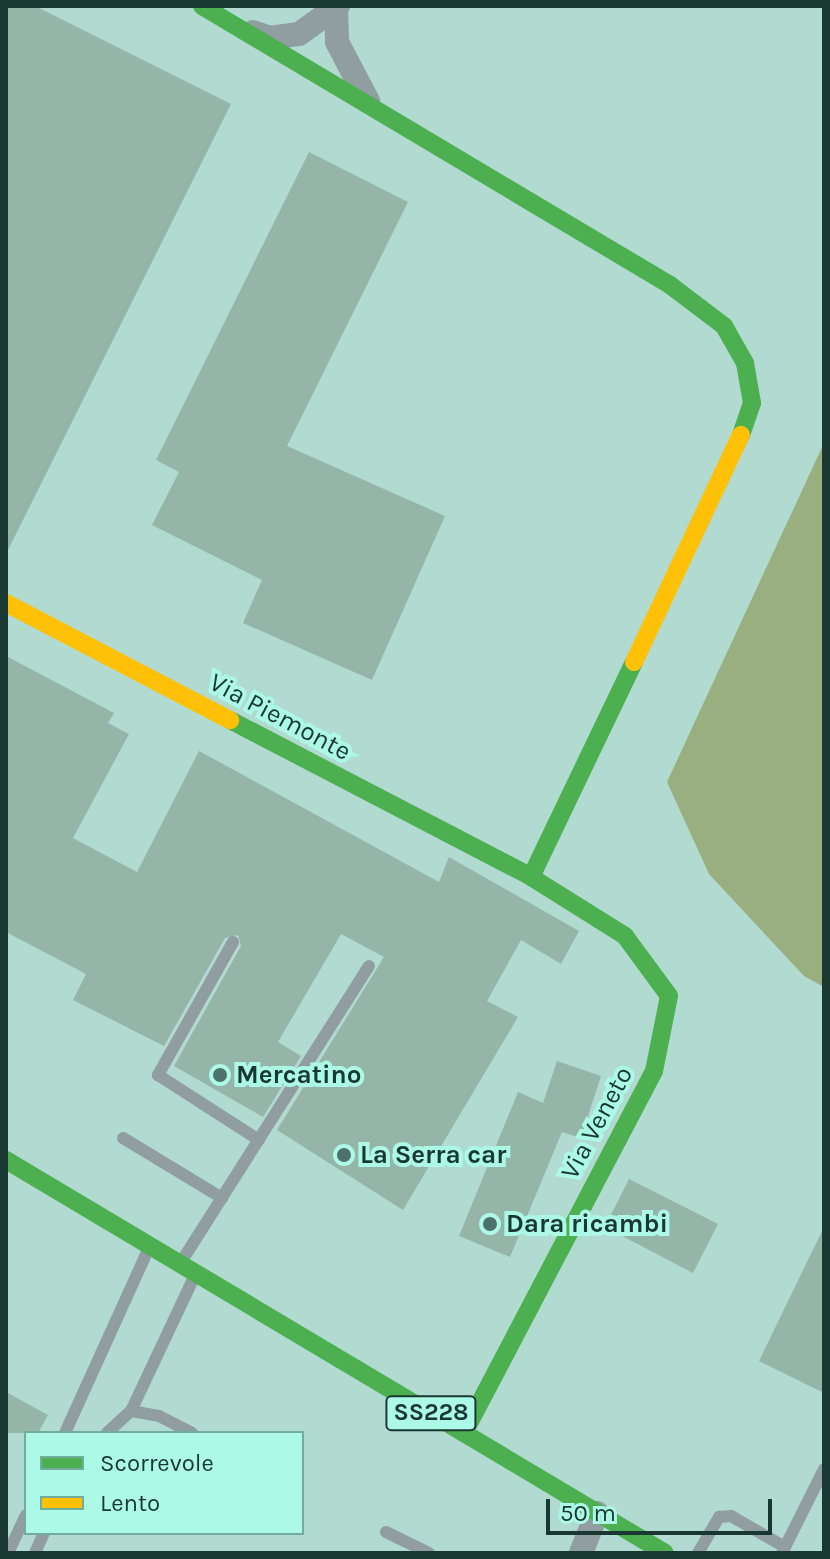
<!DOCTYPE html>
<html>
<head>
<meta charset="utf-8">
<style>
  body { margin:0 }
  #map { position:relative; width:830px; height:1559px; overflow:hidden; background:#b1dad1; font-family:Karla,sans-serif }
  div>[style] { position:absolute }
  .water>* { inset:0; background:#99af80 }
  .building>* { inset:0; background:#95b5a9 }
  .lane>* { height:12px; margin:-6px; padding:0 6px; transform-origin:6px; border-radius:6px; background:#919ea1 }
  .street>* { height:24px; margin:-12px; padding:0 12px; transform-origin:12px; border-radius:12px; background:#919ea1 }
  .fast>* { height:18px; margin:-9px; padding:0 9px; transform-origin:9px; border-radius:9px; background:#4caf50 }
  .slow>* { height:18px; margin:-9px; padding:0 9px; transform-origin:9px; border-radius:9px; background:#ffc107 }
  .dots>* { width:22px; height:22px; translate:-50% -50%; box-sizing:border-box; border:4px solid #adf9e7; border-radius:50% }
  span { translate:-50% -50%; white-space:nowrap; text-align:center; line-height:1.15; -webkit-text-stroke:8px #adf9e7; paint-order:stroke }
  .shield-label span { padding:2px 6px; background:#adf9e7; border:2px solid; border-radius:6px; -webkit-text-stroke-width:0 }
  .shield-label { font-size:24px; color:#183831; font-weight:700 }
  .street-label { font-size:26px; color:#183831 }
  .poi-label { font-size:26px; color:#183831; font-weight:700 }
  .left { translate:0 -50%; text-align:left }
  .frame { position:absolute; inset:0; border:8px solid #183831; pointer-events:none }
  .legend { position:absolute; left:24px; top:1431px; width:280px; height:104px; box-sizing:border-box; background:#adf9e7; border:2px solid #71ac9e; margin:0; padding:10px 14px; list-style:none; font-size:24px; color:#183831 }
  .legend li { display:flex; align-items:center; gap:16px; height:40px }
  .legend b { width:40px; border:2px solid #71ac9e }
  .scale { position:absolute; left:546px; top:1499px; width:226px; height:36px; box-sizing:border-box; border:4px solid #183831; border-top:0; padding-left:10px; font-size:24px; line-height:28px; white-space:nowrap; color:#183831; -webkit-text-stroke:6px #adf9e7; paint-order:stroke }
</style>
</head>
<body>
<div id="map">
  <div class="water">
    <i style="clip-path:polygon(824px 443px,824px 987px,804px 976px,709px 874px,667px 782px)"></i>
  </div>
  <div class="building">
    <i style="clip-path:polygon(6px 6px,35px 6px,231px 104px,6px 554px)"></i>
    <i style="clip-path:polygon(309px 152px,408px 202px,287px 446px,445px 516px,372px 680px,243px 623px,262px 580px,152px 525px,179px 472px,156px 460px)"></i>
    <i style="clip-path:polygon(6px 656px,114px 713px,108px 723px,129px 734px,73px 838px,137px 872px,199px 751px,439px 882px,449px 857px,579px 931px,561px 964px,521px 940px,487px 1001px,518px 1017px,403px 1210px,277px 1130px,384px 957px,341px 934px,278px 1042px,301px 1056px,263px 1117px,174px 1066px,241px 946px,238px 935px,225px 938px,164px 1046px,73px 1000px,86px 974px,6px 932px)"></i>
    <i style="clip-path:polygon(557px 1061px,601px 1076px,581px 1138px,562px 1132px,510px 1257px,459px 1236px,518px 1092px,543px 1103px)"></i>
    <i style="clip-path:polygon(629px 1179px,718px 1224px,693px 1273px,605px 1227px)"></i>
    <i style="clip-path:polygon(824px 1227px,824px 1393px,759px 1361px)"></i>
    <i style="clip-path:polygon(6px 1392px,48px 1415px,38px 1433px,6px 1433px)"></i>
  </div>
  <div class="lane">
    <i style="left:233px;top:942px;width:153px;rotate:119.4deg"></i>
    <i style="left:158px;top:1075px;width:120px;rotate:32.8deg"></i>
    <i style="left:123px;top:1138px;width:116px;rotate:31.2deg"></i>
    <i style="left:183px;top:1259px;width:347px;rotate:-57.6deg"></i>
    <i style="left:131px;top:1411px;width:148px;rotate:-64.8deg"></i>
    <i style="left:65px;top:1433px;width:201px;rotate:-65.6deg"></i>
    <i style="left:107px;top:1433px;width:33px;rotate:-43deg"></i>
    <i style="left:131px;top:1411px;width:28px;rotate:10deg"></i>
    <i style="left:159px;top:1416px;width:37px;rotate:27deg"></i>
    <i style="left:386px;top:1532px;width:48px;rotate:26deg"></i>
    <i style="left:8px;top:1553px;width:42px;rotate:-64.7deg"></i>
    <i style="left:35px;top:1553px;width:22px;rotate:-66deg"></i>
    <i style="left:698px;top:1553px;width:42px;rotate:-59.7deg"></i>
    <i style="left:719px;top:1517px;width:12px;rotate:-5deg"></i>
    <i style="left:731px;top:1516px;width:62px;rotate:29.9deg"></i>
    <i style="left:782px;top:1553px;width:94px;rotate:-63.4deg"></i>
  </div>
  <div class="street">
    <i style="left:336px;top:8px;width:34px;rotate:88deg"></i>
    <i style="left:337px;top:42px;width:67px;rotate:62.3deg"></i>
    <i style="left:253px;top:32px;width:18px;rotate:19deg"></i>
    <i style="left:270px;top:38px;width:29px;rotate:-8deg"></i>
    <i style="left:299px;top:34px;width:48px;rotate:-35.7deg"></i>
    <i style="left:581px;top:1553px;width:43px;rotate:-68.2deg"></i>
  </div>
  <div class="fast">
    <i style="left:202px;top:6px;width:545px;rotate:30.8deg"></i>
    <i style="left:670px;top:285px;width:68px;rotate:37.2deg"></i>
    <i style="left:724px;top:326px;width:43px;rotate:60.4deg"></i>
    <i style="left:745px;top:363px;width:41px;rotate:80.1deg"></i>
    <i style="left:752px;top:403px;width:34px;rotate:109deg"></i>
    <i style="left:230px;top:720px;width:339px;rotate:27.5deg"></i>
    <i style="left:531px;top:877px;width:111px;rotate:32.1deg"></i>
    <i style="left:625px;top:936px;width:74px;rotate:53.7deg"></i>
    <i style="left:669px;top:996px;width:76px;rotate:101.3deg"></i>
    <i style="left:654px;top:1071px;width:409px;rotate:117.7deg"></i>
    <i style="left:531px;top:877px;width:238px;rotate:-64.4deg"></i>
    <i style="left:6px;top:1160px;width:767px;rotate:30.81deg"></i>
  </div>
  <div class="slow">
    <i style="left:6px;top:603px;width:253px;rotate:27.6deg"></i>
    <i style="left:634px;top:662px;width:251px;rotate:-64.8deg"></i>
  </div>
  <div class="dots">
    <i style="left:220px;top:1075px;background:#4e7169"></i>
    <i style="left:344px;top:1155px;background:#4e7169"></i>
    <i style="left:490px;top:1224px;background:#4e7169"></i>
  </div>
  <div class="shield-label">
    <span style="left:431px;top:1413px">SS228</span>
  </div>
  <div class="street-label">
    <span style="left:280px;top:717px;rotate:28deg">Via Piemonte</span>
    <span style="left:597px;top:1123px;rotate:-62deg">Via Veneto</span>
  </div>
  <div class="poi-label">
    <span class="left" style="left:236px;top:1075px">Mercatino</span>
    <span class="left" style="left:360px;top:1155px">La Serra car</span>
    <span class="left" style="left:506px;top:1224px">Dara ricambi</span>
  </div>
  <div class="frame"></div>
  <ul class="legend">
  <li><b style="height:10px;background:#4caf50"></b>Scorrevole</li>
  <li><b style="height:10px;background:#ffc107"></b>Lento</li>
  </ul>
  <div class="scale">50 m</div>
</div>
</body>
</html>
